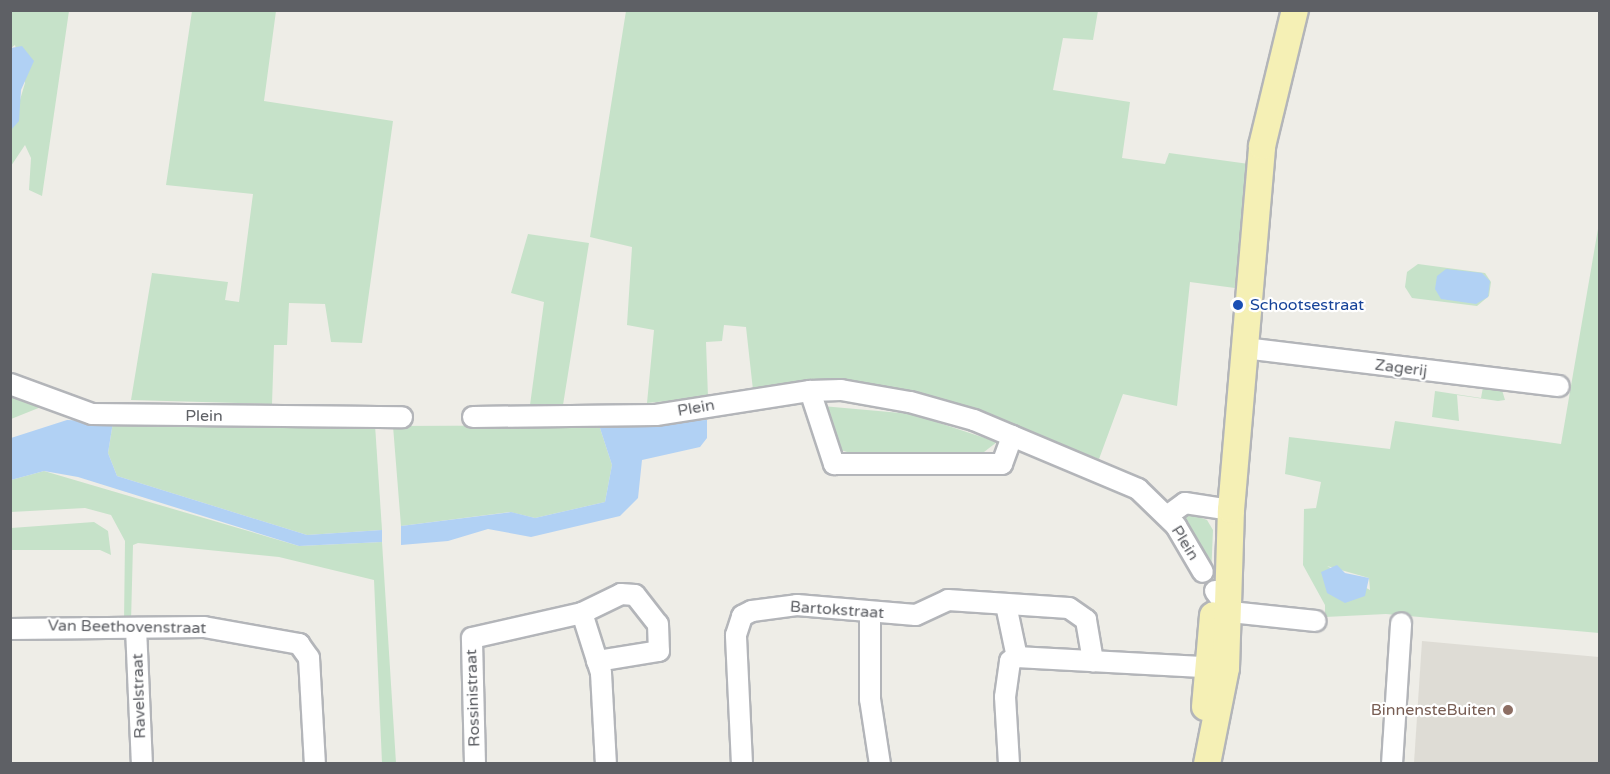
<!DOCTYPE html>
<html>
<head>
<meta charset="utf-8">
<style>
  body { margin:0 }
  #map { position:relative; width:1610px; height:774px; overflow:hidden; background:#eeede7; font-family:"Varela Round",sans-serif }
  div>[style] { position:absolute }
  .education>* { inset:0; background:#dedcd5 }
  .green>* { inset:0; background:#c6e2c9 }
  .water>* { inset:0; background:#b1d1f4 }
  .roads { filter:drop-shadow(2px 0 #b3b5b9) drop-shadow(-2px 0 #b3b5b9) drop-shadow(0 2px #b3b5b9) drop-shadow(0 -2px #b3b5b9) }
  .minor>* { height:20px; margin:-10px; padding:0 10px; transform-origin:10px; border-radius:10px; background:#fff }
  .major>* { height:26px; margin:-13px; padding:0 13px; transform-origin:13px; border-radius:13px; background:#f5f0b5 }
  .dots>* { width:16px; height:16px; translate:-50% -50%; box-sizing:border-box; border:3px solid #fff; border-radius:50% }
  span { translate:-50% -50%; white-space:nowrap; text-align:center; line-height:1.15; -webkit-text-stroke:4.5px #fff; paint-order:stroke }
  .transit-label { font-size:16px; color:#164399 }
  .left { translate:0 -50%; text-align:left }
  .street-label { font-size:16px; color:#5e6065 }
  .education-label { font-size:16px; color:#785e54 }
  .right { translate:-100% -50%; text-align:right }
  .frame { position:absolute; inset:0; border:12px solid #5e6065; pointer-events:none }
</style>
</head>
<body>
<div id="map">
  <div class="education">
    <i style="clip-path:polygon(1422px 641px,1599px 657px,1599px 763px,1414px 763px)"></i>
  </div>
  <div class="green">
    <i style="clip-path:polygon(11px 11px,69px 11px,42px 196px,29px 190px,31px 158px,25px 145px,11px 166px,11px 130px,25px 83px,15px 45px,11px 48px)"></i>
    <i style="clip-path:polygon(192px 11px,276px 11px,264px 101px,393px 121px,362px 343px,331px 342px,325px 304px,289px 303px,287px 345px,274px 345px,272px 404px,131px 400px,152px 273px,228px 282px,225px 300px,239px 302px,253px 194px,166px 185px)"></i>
    <i style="clip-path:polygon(626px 11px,1098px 11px,1093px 40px,1063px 38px,1053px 90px,1130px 102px,1122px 158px,1165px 164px,1169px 153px,1249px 164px,1235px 288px,1190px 282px,1177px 406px,1123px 394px,1099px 459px,952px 404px,808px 384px,753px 390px,746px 327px,724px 325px,722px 341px,706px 342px,708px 397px,647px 403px,654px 330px,627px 325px,632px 247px,590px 237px)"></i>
    <i style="clip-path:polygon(evenodd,1599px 223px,1599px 633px,1386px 614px,1325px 617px,1325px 605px,1303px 565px,1304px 509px,1316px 508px,1321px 482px,1285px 474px,1289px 437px,1390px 449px,1395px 421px,1561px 444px,1599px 223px,1327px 566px,1369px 578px,1370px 590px,1327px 566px)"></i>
    <i style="clip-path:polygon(528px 234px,589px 243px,563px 405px,530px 405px,544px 302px,511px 293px)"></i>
    <i style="clip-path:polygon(1418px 264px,1485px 273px,1491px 282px,1489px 296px,1477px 306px,1412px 298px,1405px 287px,1407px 272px)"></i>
    <i style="clip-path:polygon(1483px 387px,1502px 390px,1505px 400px,1498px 401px,1457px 395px,1459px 421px,1432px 417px,1435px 391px,1481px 398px)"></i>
    <i style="clip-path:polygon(11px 393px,41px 407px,11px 419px)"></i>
    <i style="clip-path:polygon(822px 406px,912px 414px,997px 442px,984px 452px,854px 454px,837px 449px)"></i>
    <i style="clip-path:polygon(113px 422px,375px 425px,382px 530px,307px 535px,117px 476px,108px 453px)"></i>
    <i style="clip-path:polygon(599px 425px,612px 465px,605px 502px,535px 518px,510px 512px,401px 526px,393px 426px)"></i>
    <i style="clip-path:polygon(44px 471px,299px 546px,382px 542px,396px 763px,382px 763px,374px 580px,279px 557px,138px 543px,133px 545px,131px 622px,124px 622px,125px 541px,111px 515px,85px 508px,11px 512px,11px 480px)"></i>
    <i style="clip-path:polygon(1177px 509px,1207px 520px,1213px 530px,1211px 576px)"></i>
    <i style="clip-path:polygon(94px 522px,108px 531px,111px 555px,100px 550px,11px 550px,11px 528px)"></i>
  </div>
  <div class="water">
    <i style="clip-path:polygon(22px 46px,34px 61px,21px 90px,19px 121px,11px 130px,11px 48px)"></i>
    <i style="clip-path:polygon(1446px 269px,1482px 273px,1490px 281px,1488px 297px,1476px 304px,1441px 299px,1435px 289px,1437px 276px)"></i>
    <i style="clip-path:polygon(67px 420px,113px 422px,108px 453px,117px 476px,307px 535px,382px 530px,382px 542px,299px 546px,78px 477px,44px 471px,11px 480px,11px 438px)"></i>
    <i style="clip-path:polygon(707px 420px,707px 438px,700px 447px,642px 460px,638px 498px,620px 516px,531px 537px,488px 529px,448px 541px,401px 545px,401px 526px,511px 512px,535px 518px,605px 502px,612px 465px,599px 425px)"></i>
    <i style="clip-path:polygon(1337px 565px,1345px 573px,1369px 578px,1365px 596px,1345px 603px,1327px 593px,1321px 572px)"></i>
  </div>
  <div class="roads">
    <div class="minor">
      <i style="left:1244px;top:348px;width:317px;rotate:6.9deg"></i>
      <i style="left:10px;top:384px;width:87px;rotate:20.1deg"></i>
      <i style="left:92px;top:414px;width:310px;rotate:0.6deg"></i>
      <i style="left:810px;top:391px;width:77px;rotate:71.8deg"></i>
      <i style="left:834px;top:464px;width:168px"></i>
      <i style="left:1002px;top:464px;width:30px;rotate:-70deg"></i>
      <i style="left:473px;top:417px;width:183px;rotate:-0.6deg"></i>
      <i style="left:656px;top:415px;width:156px;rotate:-8.9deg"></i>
      <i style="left:810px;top:391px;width:31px;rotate:-2deg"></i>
      <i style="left:841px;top:390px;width:70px;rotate:9.9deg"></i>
      <i style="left:910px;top:402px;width:66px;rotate:15.7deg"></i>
      <i style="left:974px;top:420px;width:178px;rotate:22.8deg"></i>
      <i style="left:1138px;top:489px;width:53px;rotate:44.2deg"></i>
      <i style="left:1176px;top:526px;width:53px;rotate:59.6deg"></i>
      <i style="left:1167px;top:516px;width:22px;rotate:-36deg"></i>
      <i style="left:1185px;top:503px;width:47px;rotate:8.7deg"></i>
      <i style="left:1215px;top:591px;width:26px;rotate:53deg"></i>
      <i style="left:1231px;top:612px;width:85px;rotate:6deg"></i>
      <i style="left:1006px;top:605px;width:53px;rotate:78.1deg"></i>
      <i style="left:1017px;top:657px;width:203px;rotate:3.1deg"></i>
      <i style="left:582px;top:613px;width:43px;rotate:-26deg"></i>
      <i style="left:621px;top:594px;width:14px;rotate:4deg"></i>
      <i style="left:635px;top:595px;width:37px;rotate:52deg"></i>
      <i style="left:658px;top:624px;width:27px;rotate:88deg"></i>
      <i style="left:659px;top:651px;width:63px;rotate:170.8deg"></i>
      <i style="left:870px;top:613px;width:86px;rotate:90deg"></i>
      <i style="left:870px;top:699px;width:66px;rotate:81.3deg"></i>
      <i style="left:136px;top:628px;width:136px;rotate:87.5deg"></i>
      <i style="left:10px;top:629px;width:194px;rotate:-0.6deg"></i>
      <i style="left:204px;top:627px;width:97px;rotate:10.1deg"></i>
      <i style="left:299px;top:644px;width:17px;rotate:54deg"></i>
      <i style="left:309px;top:658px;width:106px;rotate:86.8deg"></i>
      <i style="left:475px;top:764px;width:126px;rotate:-91.4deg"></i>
      <i style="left:472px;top:638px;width:113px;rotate:-12.8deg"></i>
      <i style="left:582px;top:613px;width:63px;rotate:72.4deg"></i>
      <i style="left:601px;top:673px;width:91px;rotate:86.9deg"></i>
      <i style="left:742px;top:764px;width:129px;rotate:-92.7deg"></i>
      <i style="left:736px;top:635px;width:20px;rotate:-72deg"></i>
      <i style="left:742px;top:616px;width:11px;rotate:-27deg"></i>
      <i style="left:752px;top:611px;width:45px;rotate:-7.6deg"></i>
      <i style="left:797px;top:605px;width:119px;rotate:4.8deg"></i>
      <i style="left:916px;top:615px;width:35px;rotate:-25deg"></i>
      <i style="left:948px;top:600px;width:121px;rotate:3.8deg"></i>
      <i style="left:1069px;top:608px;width:21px;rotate:35deg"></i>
      <i style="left:1086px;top:620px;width:42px;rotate:80.3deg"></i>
      <i style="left:1009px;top:764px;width:67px;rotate:-93.4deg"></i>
      <i style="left:1005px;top:697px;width:36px;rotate:-82deg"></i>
      <i style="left:1010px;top:661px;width:8px;rotate:-30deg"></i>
      <i style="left:1392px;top:764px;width:141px;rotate:-86.3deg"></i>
    </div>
    <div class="major">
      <i style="left:1205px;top:707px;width:92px;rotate:-85deg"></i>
      <i style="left:1207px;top:764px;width:98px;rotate:-78.8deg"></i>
      <i style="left:1226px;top:668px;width:158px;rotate:-88.2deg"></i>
      <i style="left:1231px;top:510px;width:365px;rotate:-85.1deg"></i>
      <i style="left:1262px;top:146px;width:140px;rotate:-76.4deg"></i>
    </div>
  </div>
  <div class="dots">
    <i style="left:1238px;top:305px;background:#1a4fb4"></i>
    <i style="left:1508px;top:710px;background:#8d6e63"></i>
  </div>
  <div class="transit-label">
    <span class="left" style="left:1250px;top:305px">Schootsestraat</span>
  </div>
  <div class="street-label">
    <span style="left:1401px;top:368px;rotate:7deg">Zagerij</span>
    <span style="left:696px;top:408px;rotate:-10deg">Plein</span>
    <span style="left:204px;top:416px">Plein</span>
    <span style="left:1185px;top:543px;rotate:58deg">Plein</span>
    <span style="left:837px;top:610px;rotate:4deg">Bartokstraat</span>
    <span style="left:127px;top:627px;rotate:1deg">Van Beethovenstraat</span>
    <span style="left:139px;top:696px;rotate:-92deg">Ravelstraat</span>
    <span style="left:473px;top:698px;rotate:-92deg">Rossinistraat</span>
  </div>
  <div class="education-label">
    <span class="right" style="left:1496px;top:710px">BinnensteBuiten</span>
  </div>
  <div class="frame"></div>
</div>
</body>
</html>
